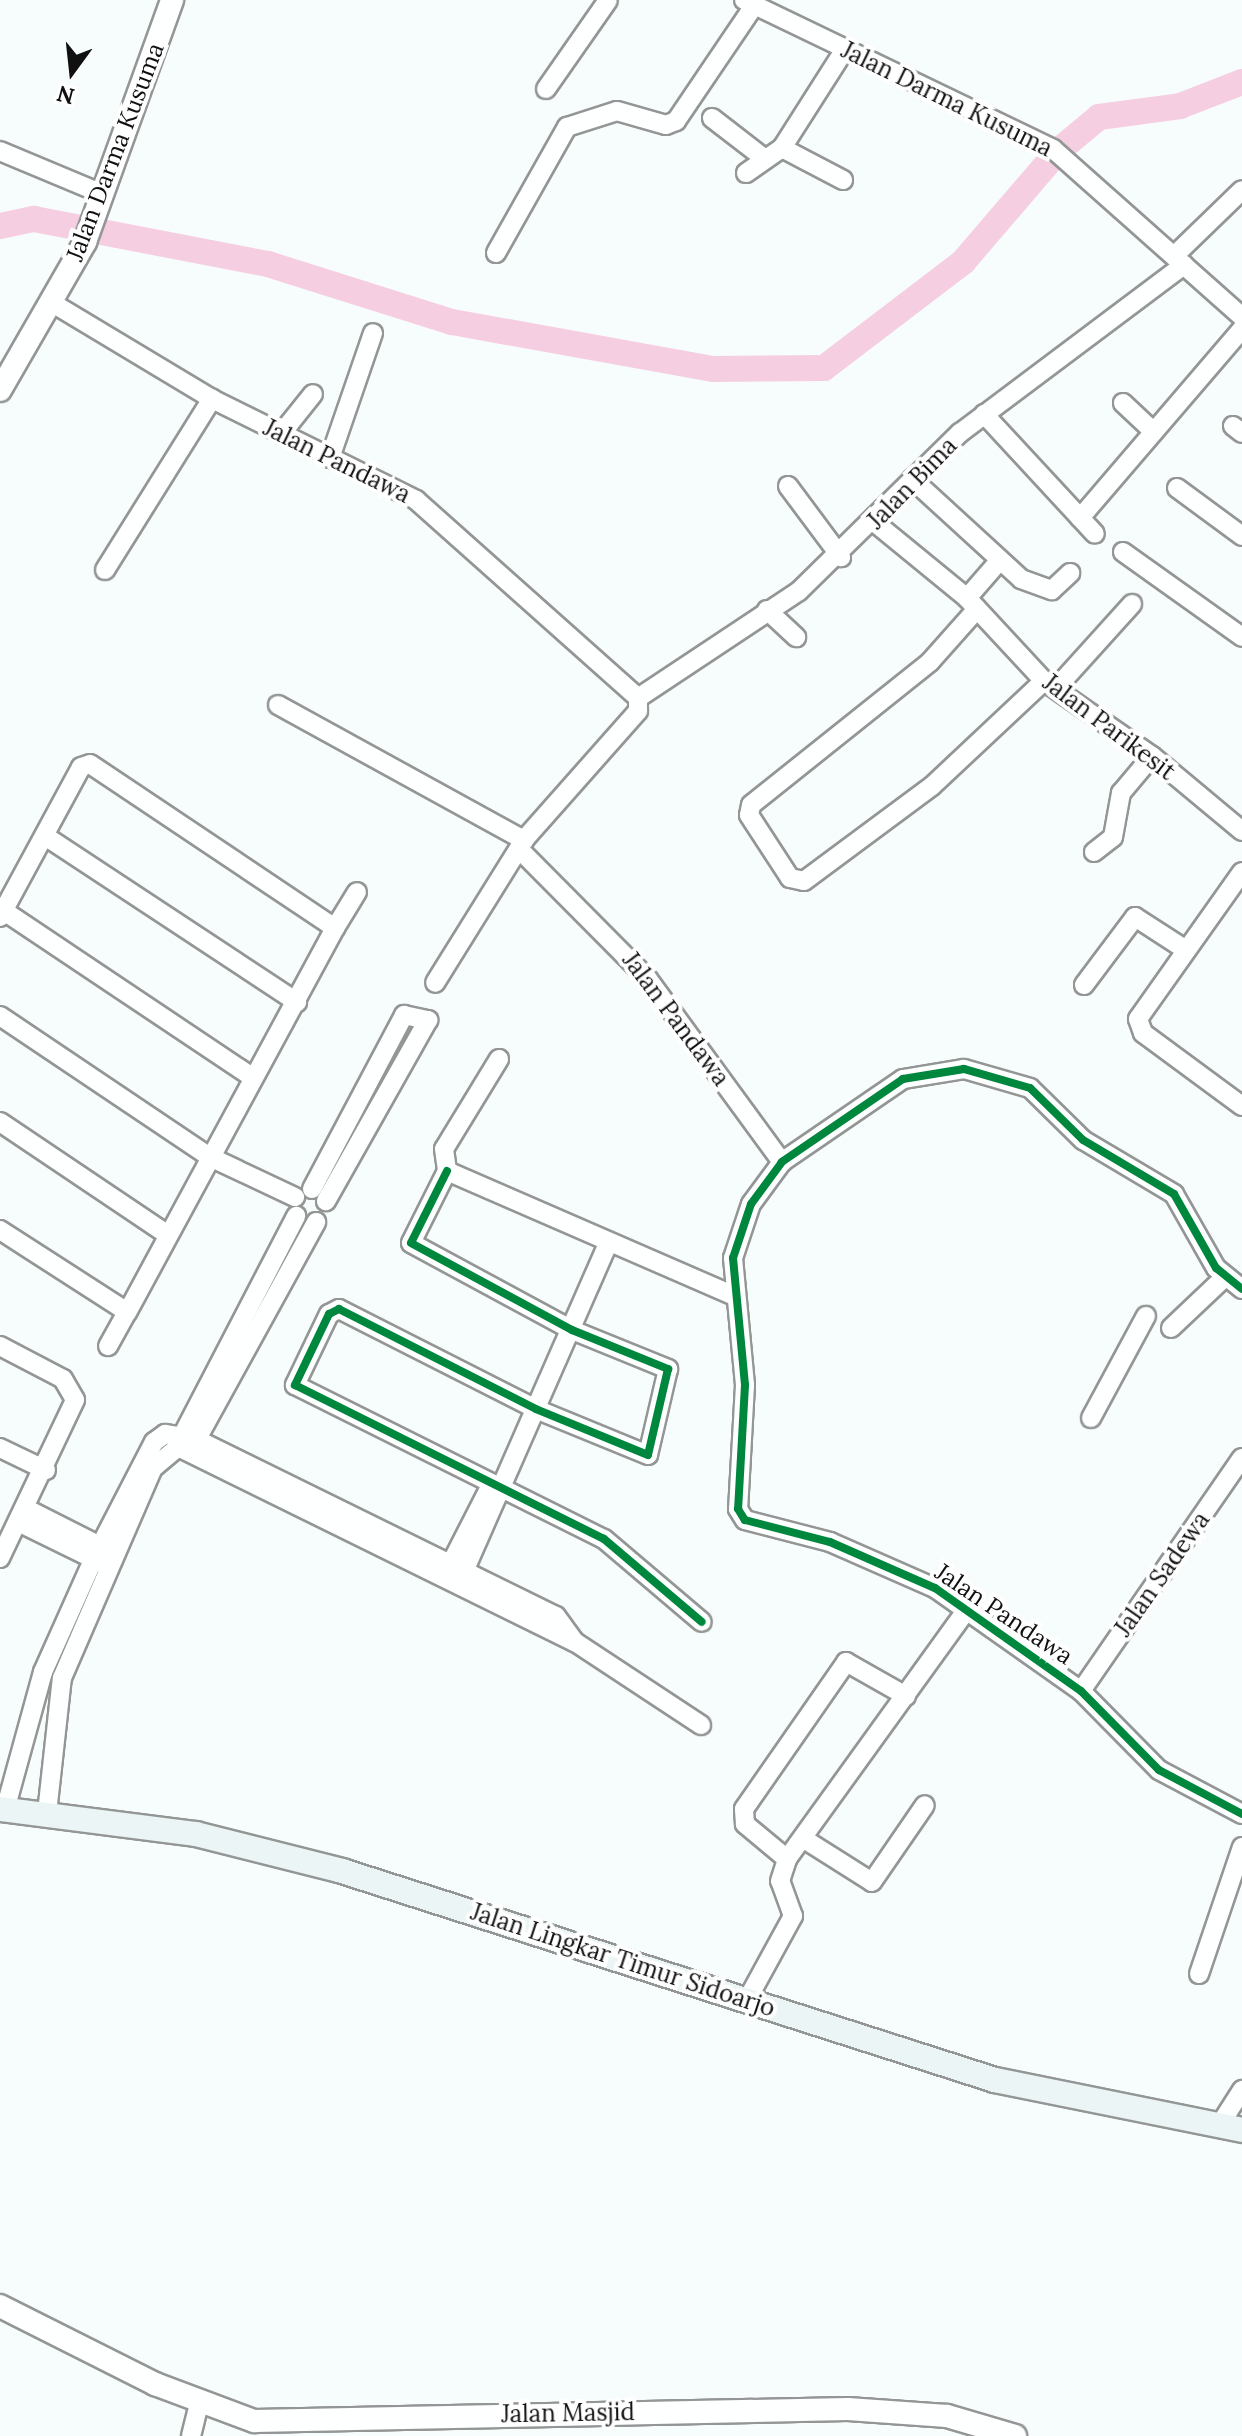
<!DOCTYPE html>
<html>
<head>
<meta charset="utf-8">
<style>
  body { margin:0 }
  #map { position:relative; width:1242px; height:2436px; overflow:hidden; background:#f7fcfc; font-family:Lora,serif }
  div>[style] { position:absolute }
  .river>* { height:26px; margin:-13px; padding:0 13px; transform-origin:13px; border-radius:13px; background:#f6cee1 }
  .roads { filter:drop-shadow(2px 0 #949696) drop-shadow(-2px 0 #949696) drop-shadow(0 2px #949696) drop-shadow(0 -2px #949696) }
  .minor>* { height:18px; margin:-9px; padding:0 9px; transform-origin:9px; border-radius:9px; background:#feffff }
  .tertiary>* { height:22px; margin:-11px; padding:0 11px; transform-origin:11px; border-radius:11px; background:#feffff }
  .secondary>* { height:24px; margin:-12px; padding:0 12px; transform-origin:12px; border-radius:12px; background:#ecf5f5 }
  .cycleway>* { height:8px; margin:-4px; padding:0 4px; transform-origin:4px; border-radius:4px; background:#00873e }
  span { translate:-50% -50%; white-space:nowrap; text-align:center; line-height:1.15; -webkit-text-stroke:8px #fff; paint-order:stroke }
  .street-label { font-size:24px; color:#101010 }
  .north { position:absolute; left:32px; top:32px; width:80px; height:80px; -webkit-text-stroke:6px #fff; paint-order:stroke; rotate:195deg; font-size:22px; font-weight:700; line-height:32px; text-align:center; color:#101010 }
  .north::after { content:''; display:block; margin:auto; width:28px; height:36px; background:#101010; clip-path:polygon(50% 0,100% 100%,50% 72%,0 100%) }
</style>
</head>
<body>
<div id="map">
  <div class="river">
    <i style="left:0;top:226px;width:35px;rotate:-12deg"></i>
    <i style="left:34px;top:219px;width:238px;rotate:10.9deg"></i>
    <i style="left:268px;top:264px;width:193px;rotate:17.5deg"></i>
    <i style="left:452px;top:322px;width:265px;rotate:10.2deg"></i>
    <i style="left:713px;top:369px;width:111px;rotate:-0.5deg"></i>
    <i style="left:824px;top:368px;width:175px;rotate:-37.3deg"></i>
    <i style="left:963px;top:262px;width:146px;rotate:-49.4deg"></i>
    <i style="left:1058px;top:151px;width:53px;rotate:-39.7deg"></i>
    <i style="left:1099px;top:117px;width:82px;rotate:-7.7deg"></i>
    <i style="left:1180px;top:106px;width:66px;rotate:-21.2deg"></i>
  </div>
  <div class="roads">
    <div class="minor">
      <i style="left:744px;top:0;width:343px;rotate:25.7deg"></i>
      <i style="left:1053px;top:149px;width:253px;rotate:41.6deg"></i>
      <i style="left:546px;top:89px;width:108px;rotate:-55.1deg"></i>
      <i style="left:712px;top:118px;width:66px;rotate:37.6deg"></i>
      <i style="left:782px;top:148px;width:69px;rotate:27.7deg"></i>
      <i style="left:0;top:151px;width:112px;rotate:22.7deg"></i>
      <i style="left:746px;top:173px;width:44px;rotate:-34.8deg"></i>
      <i style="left:782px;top:148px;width:117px;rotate:-57.5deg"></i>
      <i style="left:496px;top:253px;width:145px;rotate:-60.6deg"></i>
      <i style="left:567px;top:127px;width:52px;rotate:-17.7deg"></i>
      <i style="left:617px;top:111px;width:51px;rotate:15.9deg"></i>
      <i style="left:666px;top:125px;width:11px;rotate:-22deg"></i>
      <i style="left:676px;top:121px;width:139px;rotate:-55.9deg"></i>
      <i style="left:1175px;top:255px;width:93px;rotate:-44.1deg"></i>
      <i style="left:54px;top:304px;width:184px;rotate:31deg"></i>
      <i style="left:212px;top:399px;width:228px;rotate:26.3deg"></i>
      <i style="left:416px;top:500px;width:297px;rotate:41.7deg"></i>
      <i style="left:638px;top:698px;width:13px;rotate:90deg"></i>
      <i style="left:638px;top:711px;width:172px;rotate:131.5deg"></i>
      <i style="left:524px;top:840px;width:168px;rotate:121.9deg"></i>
      <i style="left:1123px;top:403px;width:42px;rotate:43.1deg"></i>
      <i style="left:984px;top:414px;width:163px;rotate:47.2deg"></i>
      <i style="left:1233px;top:426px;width:11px;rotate:38deg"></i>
      <i style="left:281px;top:434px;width:51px;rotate:-51.3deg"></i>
      <i style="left:330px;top:458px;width:132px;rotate:-71deg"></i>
      <i style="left:912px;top:479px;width:148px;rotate:42.5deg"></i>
      <i style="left:1021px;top:579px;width:33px;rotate:20deg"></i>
      <i style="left:1052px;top:590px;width:25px;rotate:-43deg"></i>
      <i style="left:788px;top:486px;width:89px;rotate:53.3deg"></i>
      <i style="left:1177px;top:488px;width:81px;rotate:36.4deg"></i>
      <i style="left:1080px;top:518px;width:249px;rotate:-49.4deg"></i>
      <i style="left:873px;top:521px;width:122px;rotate:39.3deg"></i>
      <i style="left:967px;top:598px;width:113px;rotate:47.1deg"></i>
      <i style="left:1044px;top:681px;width:131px;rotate:34.8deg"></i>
      <i style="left:1152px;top:756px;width:117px;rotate:39.8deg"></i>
      <i style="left:1123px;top:552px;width:146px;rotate:35.5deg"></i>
      <i style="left:105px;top:570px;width:202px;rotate:-58deg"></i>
      <i style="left:967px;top:598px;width:50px;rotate:-49deg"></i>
      <i style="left:977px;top:609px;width:71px;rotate:131.6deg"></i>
      <i style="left:930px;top:662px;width:229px;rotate:141.4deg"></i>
      <i style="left:751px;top:805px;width:10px;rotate:101deg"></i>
      <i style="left:749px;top:815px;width:75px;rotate:56.9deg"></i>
      <i style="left:790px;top:878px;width:14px;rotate:12deg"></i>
      <i style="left:804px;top:881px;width:159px;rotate:-36.6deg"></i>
      <i style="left:932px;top:786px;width:154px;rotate:-43.2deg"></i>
      <i style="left:767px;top:610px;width:40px;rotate:43deg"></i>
      <i style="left:1057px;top:687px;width:112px;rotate:-47.9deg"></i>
      <i style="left:638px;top:698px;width:193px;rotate:-33.6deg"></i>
      <i style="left:799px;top:591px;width:226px;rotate:-44.5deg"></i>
      <i style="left:960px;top:433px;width:280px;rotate:-36.9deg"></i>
      <i style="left:278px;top:705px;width:281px;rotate:28.8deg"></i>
      <i style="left:45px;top:836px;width:302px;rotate:33.4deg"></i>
      <i style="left:519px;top:849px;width:183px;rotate:45.2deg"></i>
      <i style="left:648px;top:979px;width:227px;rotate:53.8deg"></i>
      <i style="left:1094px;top:852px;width:24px;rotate:-38deg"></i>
      <i style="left:1113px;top:837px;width:45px;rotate:-79.7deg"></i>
      <i style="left:1121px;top:793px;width:48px;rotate:-50deg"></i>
      <i style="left:1242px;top:872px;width:180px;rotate:125.3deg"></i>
      <i style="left:1138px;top:1019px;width:15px;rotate:70deg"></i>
      <i style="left:1143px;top:1033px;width:123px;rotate:36.4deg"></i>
      <i style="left:4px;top:911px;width:298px;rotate:33.8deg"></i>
      <i style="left:0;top:917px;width:170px;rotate:-61.6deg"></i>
      <i style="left:81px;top:767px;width:9px;rotate:-18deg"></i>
      <i style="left:90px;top:764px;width:295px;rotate:33.8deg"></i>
      <i style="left:335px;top:928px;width:437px;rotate:118.4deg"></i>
      <i style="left:335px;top:928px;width:42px;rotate:-58.6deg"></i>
      <i style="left:1084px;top:985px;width:85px;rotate:-53.1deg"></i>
      <i style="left:1135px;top:917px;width:61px;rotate:32.9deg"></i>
      <i style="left:0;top:1016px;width:253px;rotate:33.9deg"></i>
      <i style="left:210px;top:1157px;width:94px;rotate:25.2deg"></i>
      <i style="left:499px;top:1059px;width:105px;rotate:121.4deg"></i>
      <i style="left:444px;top:1149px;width:22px;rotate:82deg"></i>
      <i style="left:447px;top:1171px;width:311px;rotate:23.5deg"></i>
      <i style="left:0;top:1122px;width:202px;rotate:33.9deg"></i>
      <i style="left:447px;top:1171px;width:80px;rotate:116.6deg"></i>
      <i style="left:411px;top:1243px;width:183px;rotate:28.4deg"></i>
      <i style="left:572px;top:1330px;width:104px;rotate:22.1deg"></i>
      <i style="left:668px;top:1369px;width:88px;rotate:103.1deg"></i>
      <i style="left:648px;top:1455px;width:121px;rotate:-157.7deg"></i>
      <i style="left:536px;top:1409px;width:221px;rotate:-153.1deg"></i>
      <i style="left:339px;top:1309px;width:11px;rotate:153deg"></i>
      <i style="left:329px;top:1314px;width:79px;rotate:115.6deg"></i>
      <i style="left:295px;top:1385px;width:345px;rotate:26.5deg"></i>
      <i style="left:604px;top:1539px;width:128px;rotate:40.3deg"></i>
      <i style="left:312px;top:1189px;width:197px;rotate:-62.1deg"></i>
      <i style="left:404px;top:1015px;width:25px;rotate:12deg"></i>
      <i style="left:428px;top:1020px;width:208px;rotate:119.4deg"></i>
      <i style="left:0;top:1230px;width:151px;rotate:32.8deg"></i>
      <i style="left:127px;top:1312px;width:39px;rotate:119deg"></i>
      <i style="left:1242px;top:1289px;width:33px;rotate:-141deg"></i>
      <i style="left:1216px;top:1268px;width:85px;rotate:-119.6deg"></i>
      <i style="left:1174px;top:1194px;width:106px;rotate:-149.3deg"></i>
      <i style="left:1083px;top:1140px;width:74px;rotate:-135.5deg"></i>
      <i style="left:1030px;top:1088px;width:69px;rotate:-163.9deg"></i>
      <i style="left:964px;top:1069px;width:62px;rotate:170.7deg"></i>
      <i style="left:903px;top:1079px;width:147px;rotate:145.6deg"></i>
      <i style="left:782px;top:1162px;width:52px;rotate:126.4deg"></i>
      <i style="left:751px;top:1204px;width:57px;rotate:108.4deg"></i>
      <i style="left:733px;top:1258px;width:128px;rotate:84.6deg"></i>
      <i style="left:745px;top:1385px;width:124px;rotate:93.2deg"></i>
      <i style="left:738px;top:1509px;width:13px;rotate:58deg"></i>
      <i style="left:745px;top:1520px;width:88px;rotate:14.5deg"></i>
      <i style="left:830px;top:1542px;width:115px;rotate:23.7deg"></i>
      <i style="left:935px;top:1588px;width:179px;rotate:35.2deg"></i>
      <i style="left:1081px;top:1691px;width:111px;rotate:45.4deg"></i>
      <i style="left:1159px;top:1770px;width:94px;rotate:27.9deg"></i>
      <i style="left:1171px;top:1328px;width:74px;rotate:-43.4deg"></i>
      <i style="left:0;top:1346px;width:71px;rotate:27.6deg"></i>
      <i style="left:63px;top:1379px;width:24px;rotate:60deg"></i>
      <i style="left:75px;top:1400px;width:175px;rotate:115.4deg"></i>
      <i style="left:1091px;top:1418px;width:116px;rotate:-61.7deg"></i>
      <i style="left:178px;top:1444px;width:257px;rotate:-62.6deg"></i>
      <i style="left:0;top:1448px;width:51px;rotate:25.6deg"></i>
      <i style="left:192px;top:1448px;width:258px;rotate:-61.2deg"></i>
      <i style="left:27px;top:1509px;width:93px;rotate:26.8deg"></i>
      <i style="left:18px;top:1522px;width:96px;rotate:26deg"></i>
      <i style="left:446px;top:1573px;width:94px;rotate:-62.9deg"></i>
      <i style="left:459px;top:1583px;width:368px;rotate:-66.3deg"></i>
      <i style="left:1081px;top:1691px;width:283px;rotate:-55.4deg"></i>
      <i style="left:5px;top:1810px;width:143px;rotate:-74.6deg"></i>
      <i style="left:43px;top:1672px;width:123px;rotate:-65.9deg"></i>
      <i style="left:93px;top:1560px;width:133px;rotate:-62.7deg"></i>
      <i style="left:154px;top:1442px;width:14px;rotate:-36deg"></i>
      <i style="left:165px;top:1434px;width:31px;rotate:9deg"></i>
      <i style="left:196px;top:1439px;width:401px;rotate:26.2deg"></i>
      <i style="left:556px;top:1616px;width:32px;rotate:54deg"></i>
      <i style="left:47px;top:1813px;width:136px;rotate:-83.7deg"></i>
      <i style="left:62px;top:1678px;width:229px;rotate:-66.6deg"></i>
      <i style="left:153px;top:1468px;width:33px;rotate:-40deg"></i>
      <i style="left:178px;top:1447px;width:442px;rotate:26.2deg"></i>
      <i style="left:575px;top:1642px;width:151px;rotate:33.4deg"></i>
      <i style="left:804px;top:1839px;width:80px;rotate:32.3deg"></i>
      <i style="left:872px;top:1882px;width:93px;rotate:-55.5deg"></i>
      <i style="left:787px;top:1859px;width:55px;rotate:-140.2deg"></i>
      <i style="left:745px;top:1824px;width:15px;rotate:-94deg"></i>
      <i style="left:744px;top:1809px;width:179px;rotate:-55.2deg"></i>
      <i style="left:846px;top:1662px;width:69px;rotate:29.5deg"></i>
      <i style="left:1199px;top:1974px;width:134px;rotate:-71.3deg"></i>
      <i style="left:747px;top:2000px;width:96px;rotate:-61.3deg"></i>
      <i style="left:793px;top:1916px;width:37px;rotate:-110deg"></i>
      <i style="left:780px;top:1881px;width:23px;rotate:-72deg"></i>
      <i style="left:787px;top:1859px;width:304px;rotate:-54.2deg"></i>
      <i style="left:1219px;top:2126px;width:43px;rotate:-57.4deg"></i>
      <i style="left:191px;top:2436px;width:33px;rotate:-76deg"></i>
    </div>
    <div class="tertiary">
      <i style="left:0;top:390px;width:171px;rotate:-60.1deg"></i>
      <i style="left:85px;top:242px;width:257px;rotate:-70.2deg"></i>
      <i style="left:0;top:2306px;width:174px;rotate:26.7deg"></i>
      <i style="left:155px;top:2384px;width:106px;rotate:20.5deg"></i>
      <i style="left:254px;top:2421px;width:594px;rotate:-1.16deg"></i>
      <i style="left:848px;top:2409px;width:99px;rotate:4deg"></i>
      <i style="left:947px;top:2416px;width:71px;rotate:16.4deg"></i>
    </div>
    <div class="secondary">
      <i style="left:0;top:1809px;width:198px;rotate:7.3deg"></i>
      <i style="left:196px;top:1834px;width:151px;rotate:14.2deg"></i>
      <i style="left:342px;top:1871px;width:686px;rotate:17.75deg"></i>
      <i style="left:995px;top:2080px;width:252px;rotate:11.4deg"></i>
    </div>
  </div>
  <div class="cycleway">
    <i style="left:447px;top:1171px;width:80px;rotate:116.6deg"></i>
    <i style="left:411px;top:1243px;width:183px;rotate:28.4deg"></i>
    <i style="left:572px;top:1330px;width:104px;rotate:22.1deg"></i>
    <i style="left:668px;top:1369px;width:88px;rotate:103.1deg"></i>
    <i style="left:648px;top:1455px;width:121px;rotate:-157.7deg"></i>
    <i style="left:536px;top:1409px;width:221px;rotate:-153.1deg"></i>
    <i style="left:339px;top:1309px;width:11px;rotate:153deg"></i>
    <i style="left:329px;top:1314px;width:79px;rotate:115.6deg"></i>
    <i style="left:295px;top:1385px;width:345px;rotate:26.5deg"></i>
    <i style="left:604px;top:1539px;width:128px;rotate:40.3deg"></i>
    <i style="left:1242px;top:1289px;width:33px;rotate:-141deg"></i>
    <i style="left:1216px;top:1268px;width:85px;rotate:-119.6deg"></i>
    <i style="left:1174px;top:1194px;width:106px;rotate:-149.3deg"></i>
    <i style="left:1083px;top:1140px;width:74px;rotate:-135.5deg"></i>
    <i style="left:1030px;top:1088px;width:69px;rotate:-163.9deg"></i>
    <i style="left:964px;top:1069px;width:62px;rotate:170.7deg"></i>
    <i style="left:903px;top:1079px;width:147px;rotate:145.6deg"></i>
    <i style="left:782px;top:1162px;width:52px;rotate:126.4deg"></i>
    <i style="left:751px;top:1204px;width:57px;rotate:108.4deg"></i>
    <i style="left:733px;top:1258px;width:128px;rotate:84.6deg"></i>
    <i style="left:745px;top:1385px;width:124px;rotate:93.2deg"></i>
    <i style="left:738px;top:1509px;width:13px;rotate:58deg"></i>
    <i style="left:745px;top:1520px;width:88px;rotate:14.5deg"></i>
    <i style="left:830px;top:1542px;width:115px;rotate:23.7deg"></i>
    <i style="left:935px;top:1588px;width:179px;rotate:35.2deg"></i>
    <i style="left:1081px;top:1691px;width:111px;rotate:45.4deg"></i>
    <i style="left:1159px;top:1770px;width:94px;rotate:27.9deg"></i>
  </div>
  <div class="street-label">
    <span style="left:947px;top:99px;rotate:26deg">Jalan Darma Kusuma</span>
    <span style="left:115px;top:152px;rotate:-69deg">Jalan Darma Kusuma</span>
    <span style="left:337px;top:461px;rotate:26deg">Jalan Pandawa</span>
    <span style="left:912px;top:483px;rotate:-46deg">Jalan Bima</span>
    <span style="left:1109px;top:727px;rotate:37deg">Jalan Parikesit</span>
    <span style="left:676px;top:1019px;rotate:53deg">Jalan Pandawa</span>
    <span style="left:1162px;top:1574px;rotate:-55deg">Jalan Sadewa</span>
    <span style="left:1004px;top:1614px;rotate:34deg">Jalan Pandawa</span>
    <span style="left:623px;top:1960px;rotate:18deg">Jalan Lingkar Timur Sidoarjo</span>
    <span style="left:568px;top:2413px;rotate:-1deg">Jalan Masjid</span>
  </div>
  <div class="north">N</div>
</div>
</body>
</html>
